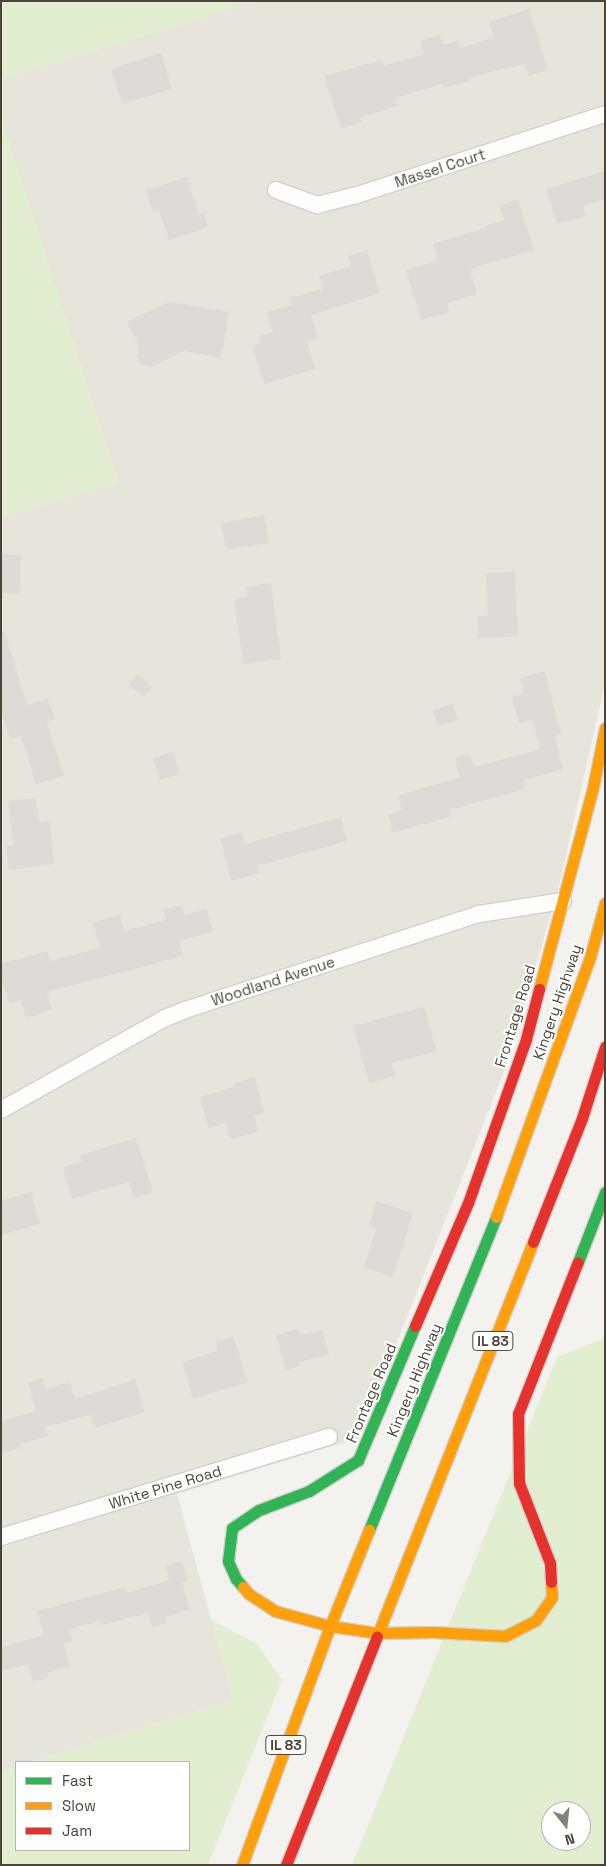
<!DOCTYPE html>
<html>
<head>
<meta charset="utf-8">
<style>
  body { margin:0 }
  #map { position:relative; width:606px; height:1866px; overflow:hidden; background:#f4f2ee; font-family:"Space Grotesk",sans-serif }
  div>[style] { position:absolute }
  .residential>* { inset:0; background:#e7e4dc }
  .green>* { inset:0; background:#e1eecf }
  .building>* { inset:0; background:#dedbd6 }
  .roads { filter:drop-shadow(1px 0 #d2d0cb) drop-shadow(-1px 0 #d2d0cb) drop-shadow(0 1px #d2d0cb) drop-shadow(0 -1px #d2d0cb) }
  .street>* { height:16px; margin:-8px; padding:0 8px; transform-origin:8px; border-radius:8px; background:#fdfdfc }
  .fast>* { height:11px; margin:-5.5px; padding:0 5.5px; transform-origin:5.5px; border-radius:5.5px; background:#30b455 }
  .slow>* { height:11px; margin:-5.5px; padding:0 5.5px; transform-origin:5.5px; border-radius:5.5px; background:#ff9f0a }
  .jam>* { height:11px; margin:-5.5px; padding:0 5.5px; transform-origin:5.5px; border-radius:5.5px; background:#e5322d }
  span { translate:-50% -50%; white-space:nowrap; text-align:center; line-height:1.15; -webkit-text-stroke:4px #fff; paint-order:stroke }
  .shield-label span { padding:1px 4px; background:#fff; border:1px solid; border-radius:4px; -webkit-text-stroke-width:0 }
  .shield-label { font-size:14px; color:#4b4439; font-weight:700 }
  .street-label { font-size:15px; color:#4b4439 }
  .frame { position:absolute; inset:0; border:2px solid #4b4439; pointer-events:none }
  .legend { position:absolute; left:15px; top:1761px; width:175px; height:90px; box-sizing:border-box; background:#fff; border:1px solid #b7b4b0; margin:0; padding:6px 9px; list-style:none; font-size:15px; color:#4b4439 }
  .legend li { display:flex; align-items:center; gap:10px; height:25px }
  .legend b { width:25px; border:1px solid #b7b4b0 }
  .north { position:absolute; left:541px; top:1801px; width:50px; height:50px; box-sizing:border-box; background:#fff; border:1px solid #b7b4b0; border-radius:50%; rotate:164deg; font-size:14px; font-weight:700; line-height:20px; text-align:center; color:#4b4439 }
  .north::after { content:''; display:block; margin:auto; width:18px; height:22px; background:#868178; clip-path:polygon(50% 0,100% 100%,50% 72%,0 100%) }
</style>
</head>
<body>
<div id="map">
  <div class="residential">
    <i style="clip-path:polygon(256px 1px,605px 1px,605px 684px,558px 890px,505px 1069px,359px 1438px,177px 1494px,233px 1700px,31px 1762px,16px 1762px,16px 1767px,1px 1771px,1px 517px,118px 482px,1px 118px,1px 79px)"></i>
  </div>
  <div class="green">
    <i style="clip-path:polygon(1px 1px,256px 1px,1px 79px)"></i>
    <i style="clip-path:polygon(1px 118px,118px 482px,1px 517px)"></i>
    <i style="clip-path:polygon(evenodd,605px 1338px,605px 1865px,352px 1865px,557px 1357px,605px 1338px,551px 1811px,581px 1811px,581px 1841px,551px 1841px,551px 1811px)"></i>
    <i style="clip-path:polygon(211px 1620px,257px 1644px,282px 1680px,208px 1865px,1px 1865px,1px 1771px,16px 1767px,16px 1850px,189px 1850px,189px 1762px,31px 1762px,233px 1700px)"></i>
  </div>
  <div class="building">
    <i style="clip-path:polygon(529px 9px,548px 70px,529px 76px,525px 64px,469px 77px,470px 81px,444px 88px,443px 84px,394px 98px,397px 106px,361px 117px,362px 122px,341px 129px,324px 76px,382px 60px,384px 66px,424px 54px,420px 41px,440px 35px,444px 45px,459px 41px,460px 48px,494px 38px,489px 22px)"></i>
    <i style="clip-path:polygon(161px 53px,172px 89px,122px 104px,111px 69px)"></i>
    <i style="clip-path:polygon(605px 171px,605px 199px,583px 206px,586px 216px,557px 224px,546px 189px)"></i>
    <i style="clip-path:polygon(187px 177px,199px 214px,204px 213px,208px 227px,169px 240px,159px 210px,153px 212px,146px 190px)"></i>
    <i style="clip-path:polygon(518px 199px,534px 250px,470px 269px,477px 294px,447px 303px,449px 312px,421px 320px,406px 270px,438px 260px,433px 244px,485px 228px,485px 226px,504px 220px,499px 206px)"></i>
    <i style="clip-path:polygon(367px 250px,380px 293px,311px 315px,318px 338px,307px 342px,315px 369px,264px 384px,252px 346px,261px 343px,259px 336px,273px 332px,267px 312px,291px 305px,289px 298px,323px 289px,319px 276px,351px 266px,348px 256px)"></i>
    <i style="clip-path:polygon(169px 302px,229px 312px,221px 358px,184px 351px,151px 367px,141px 365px,137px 356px,139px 347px,127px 321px)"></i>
    <i style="clip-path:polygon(264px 515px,269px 543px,226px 550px,221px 523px)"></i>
    <i style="clip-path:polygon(1px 554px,21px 555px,20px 594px,1px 593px)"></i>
    <i style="clip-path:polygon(515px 572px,518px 636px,478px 638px,477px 616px,488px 615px,486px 573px)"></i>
    <i style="clip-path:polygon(271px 583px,281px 659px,243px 664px,234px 599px,247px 597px,246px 587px)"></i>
    <i style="clip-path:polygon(5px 632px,27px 705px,48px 699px,55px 719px,47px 722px,64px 776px,36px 784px,21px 736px,10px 739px,1px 711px,1px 633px)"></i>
    <i style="clip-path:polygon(545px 671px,561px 734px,555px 736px,563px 769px,523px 780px,525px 789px,449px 810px,451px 817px,393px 832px,388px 814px,402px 810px,398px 795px,460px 778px,455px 758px,470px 754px,474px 767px,540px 749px,532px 719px,519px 723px,512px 697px,524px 694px,520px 678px)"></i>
    <i style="clip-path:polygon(138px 674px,152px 687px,143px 697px,129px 684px)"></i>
    <i style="clip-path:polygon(453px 704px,458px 720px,438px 726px,433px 710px)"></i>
    <i style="clip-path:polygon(173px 752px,180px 774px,160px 780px,153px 758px)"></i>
    <i style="clip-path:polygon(36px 798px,39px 822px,50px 820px,54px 864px,9px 870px,6px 846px,13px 845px,8px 801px)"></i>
    <i style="clip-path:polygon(341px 817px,347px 841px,257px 866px,259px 873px,231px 881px,220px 838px,242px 832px,245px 844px)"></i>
    <i style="clip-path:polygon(182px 905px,184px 915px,207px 909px,213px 932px,179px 941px,183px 956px,47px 992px,52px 1010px,26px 1018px,21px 1000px,9px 1003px,1px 976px,1px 964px,48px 951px,50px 961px,100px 948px,93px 923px,120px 915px,124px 931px,166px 920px,163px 909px)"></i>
    <i style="clip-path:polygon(424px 1007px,437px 1051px,392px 1063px,395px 1076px,369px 1083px,353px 1026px)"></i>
    <i style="clip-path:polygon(255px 1077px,264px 1113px,254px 1115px,258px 1132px,230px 1139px,226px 1123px,208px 1128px,200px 1097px,235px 1087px,234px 1083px)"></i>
    <i style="clip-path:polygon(136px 1138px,153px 1192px,134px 1198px,129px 1182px,72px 1199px,63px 1167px,82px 1161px,80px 1155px)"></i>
    <i style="clip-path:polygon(31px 1192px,40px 1224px,1px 1235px,1px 1201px)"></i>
    <i style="clip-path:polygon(376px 1201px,413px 1213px,393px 1277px,364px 1268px,376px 1228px,369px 1226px)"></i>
    <i style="clip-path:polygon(299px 1329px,300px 1335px,322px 1330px,329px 1355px,299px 1362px,300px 1366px,285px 1370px,276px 1335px)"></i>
    <i style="clip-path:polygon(233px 1336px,248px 1382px,193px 1399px,182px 1362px,218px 1351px,216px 1342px)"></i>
    <i style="clip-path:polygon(43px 1378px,45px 1389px,70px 1382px,75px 1399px,135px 1379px,145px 1412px,95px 1428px,91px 1415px,45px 1427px,48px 1436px,19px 1444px,20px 1448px,1px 1453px,1px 1421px,36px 1411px,28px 1382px)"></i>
    <i style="clip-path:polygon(182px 1561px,188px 1581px,182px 1583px,190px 1609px,165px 1617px,167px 1623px,152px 1627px,148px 1613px,101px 1625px,100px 1621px,69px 1629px,73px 1641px,64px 1644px,70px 1666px,47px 1673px,48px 1678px,33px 1682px,28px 1664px,1px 1671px,1px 1647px,44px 1635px,37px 1611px,125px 1587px,126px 1593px,170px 1580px,165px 1566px)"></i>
  </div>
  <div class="roads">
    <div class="street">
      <i style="left:276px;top:190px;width:44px;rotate:20.1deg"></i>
      <i style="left:317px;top:205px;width:38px;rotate:-14deg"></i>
      <i style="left:354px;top:196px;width:264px;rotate:-18.1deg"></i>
      <i style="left:1px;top:1110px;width:186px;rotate:-29.3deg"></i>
      <i style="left:163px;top:1019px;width:24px;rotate:-22deg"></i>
      <i style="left:185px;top:1010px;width:309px;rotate:-18.1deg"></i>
      <i style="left:479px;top:914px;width:85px;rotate:-8.8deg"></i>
      <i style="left:1px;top:1537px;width:343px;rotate:-17deg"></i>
    </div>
    <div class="fast">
      <i style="left:578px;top:1262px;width:75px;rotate:-68.9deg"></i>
      <i style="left:369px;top:1530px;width:338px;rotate:-67.9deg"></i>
      <i style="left:243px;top:1587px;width:11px;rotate:-131deg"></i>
      <i style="left:236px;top:1579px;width:20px;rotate:-114deg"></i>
      <i style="left:228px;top:1561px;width:33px;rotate:-83deg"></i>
      <i style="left:232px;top:1528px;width:32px;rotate:-34deg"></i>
      <i style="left:259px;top:1510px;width:53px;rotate:-20.8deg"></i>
      <i style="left:309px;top:1491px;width:58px;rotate:-32.3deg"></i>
      <i style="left:358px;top:1460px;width:146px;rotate:-67deg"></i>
    </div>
    <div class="slow">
      <i style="left:539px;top:989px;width:209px;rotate:-75deg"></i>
      <i style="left:593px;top:787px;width:60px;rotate:-78.5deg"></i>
      <i style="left:496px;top:1217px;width:276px;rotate:-70.1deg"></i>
      <i style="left:590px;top:957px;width:56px;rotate:-74.5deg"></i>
      <i style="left:243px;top:1587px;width:9px;rotate:49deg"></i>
      <i style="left:249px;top:1594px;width:31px;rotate:33deg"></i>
      <i style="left:275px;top:1611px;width:57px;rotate:15.3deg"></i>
      <i style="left:330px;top:1626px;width:49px;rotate:8.3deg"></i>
      <i style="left:378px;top:1633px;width:55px;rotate:-1deg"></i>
      <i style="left:433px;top:1632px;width:72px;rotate:3.2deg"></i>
      <i style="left:505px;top:1636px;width:35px;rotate:-27deg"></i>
      <i style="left:536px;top:1620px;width:28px;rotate:-55deg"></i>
      <i style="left:552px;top:1597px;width:15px;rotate:-94deg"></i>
      <i style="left:377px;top:1636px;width:424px;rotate:-68.4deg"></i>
      <i style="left:242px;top:1865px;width:255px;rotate:-69.8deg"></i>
      <i style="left:330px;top:1626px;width:104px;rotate:-67.9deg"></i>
    </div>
    <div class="jam">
      <i style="left:533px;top:1242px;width:133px;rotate:-68.4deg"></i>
      <i style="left:582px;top:1118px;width:75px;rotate:-72.1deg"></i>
      <i style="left:415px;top:1326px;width:134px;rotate:-66.7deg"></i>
      <i style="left:468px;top:1203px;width:174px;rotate:-70.5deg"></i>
      <i style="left:526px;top:1039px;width:52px;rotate:-75.4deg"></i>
      <i style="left:551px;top:1582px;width:19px;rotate:-93deg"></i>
      <i style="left:550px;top:1563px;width:86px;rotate:-111.2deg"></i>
      <i style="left:519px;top:1483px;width:69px;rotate:-90.8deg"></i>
      <i style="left:518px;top:1414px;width:163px;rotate:-68.5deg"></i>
      <i style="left:286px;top:1865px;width:246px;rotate:-68.3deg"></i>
    </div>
  </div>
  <div class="shield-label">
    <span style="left:493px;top:1341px">IL 83</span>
    <span style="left:286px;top:1745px">IL 83</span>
  </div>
  <div class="street-label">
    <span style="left:440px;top:168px;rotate:-18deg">Massel Court</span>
    <span style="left:273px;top:981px;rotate:-18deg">Woodland Avenue</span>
    <span style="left:557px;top:1002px;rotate:-71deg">Kingery Highway</span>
    <span style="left:515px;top:1016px;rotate:-73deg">Frontage Road</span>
    <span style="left:414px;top:1380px;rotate:-68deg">Kingery Highway</span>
    <span style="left:371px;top:1393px;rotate:-67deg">Frontage Road</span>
    <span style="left:165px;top:1487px;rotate:-17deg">White Pine Road</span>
  </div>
  <div class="frame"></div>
  <ul class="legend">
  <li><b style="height:6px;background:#30b455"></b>Fast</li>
  <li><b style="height:6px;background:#ff9f0a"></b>Slow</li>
  <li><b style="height:6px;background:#e5322d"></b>Jam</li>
  </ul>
  <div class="north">N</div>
</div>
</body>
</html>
